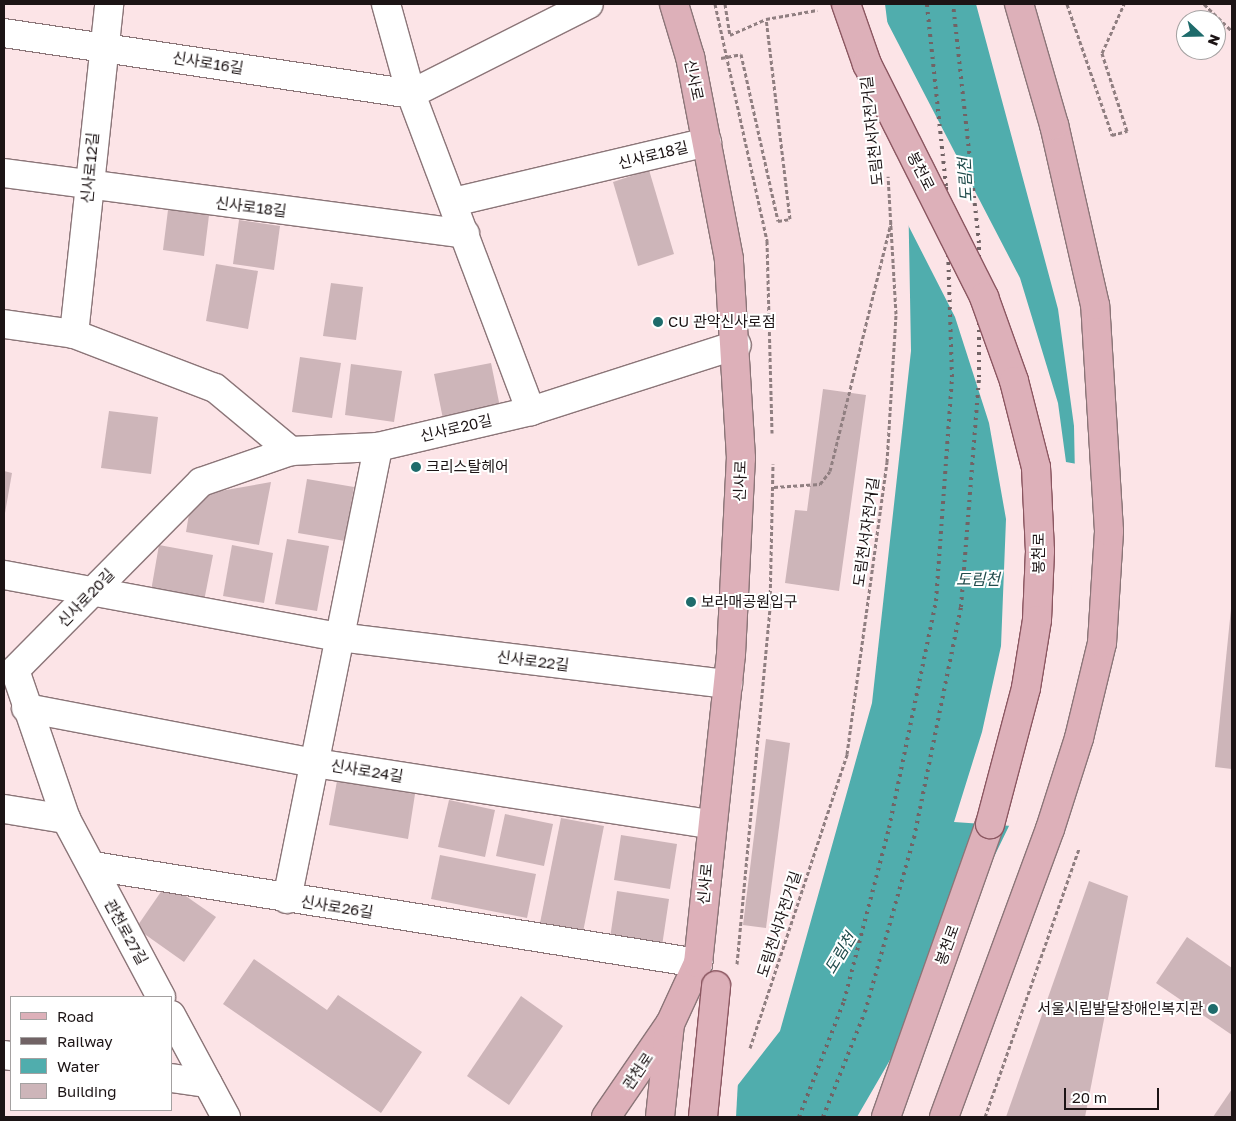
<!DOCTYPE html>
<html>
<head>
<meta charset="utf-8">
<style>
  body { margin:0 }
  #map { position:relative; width:1236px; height:1121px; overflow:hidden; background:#fce4e7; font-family:"Golos Text","Noto Sans KR",sans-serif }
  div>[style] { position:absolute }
  .water>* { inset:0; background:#50adad }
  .pier>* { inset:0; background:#fce4e7 }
  .building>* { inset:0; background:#cdb5b9 }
  .path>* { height:3px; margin-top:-1.5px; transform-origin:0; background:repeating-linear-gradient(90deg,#907f81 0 4px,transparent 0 6.5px) }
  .roads { filter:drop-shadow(1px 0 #8b7578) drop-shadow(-1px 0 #8b7578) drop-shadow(0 1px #8b7578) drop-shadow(0 -1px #8b7578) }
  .minor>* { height:28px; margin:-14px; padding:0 14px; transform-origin:14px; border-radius:14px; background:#fff }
  .major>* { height:28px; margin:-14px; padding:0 14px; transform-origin:14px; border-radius:14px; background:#ddb0b9 }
  .rail>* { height:4px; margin-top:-2px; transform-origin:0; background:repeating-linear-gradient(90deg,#716365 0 2.5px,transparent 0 7.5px) }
  .bridges { filter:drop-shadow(1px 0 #8b5761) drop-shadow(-1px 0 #8b5761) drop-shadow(0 1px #8b5761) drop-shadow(0 -1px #8b5761) }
  .major-bridge>* { height:28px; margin:-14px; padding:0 14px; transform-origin:14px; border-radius:14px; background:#ddb0b9 }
  .dots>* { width:14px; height:14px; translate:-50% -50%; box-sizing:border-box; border:2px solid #fff; border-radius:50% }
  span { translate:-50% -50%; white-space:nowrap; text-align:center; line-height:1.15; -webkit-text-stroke:4px #fff; paint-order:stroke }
  .street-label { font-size:15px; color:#1c1415 }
  .poi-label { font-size:15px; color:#1c1415 }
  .left { translate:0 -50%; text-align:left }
  .right { translate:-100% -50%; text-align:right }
  .water-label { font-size:16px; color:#214c4c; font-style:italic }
  .frame { position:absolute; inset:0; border:5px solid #1c1415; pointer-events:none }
  .legend { position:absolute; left:10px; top:996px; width:162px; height:115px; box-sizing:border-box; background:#fff; border:1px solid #a4a1a1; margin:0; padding:6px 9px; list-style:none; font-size:15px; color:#1c1415 }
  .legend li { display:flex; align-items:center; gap:10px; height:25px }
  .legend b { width:25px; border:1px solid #a4a1a1 }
  .north { position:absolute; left:1176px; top:10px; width:50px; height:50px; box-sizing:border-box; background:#fff; border:1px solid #a4a1a1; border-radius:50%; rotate:111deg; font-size:14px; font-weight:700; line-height:20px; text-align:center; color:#1c1415 }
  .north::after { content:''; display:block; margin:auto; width:18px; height:22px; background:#1e6b6b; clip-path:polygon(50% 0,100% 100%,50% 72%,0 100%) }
  .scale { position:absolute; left:1064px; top:1088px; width:95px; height:22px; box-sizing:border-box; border:2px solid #1c1415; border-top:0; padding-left:6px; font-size:15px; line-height:18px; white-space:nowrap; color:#1c1415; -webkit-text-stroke:4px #fff; paint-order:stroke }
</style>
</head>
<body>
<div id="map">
  <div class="water">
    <i style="clip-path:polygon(885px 4px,976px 4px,1058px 309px,1074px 426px,1076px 528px,1043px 728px,1009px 826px,923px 1003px,857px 1117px,713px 1117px,780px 1031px,872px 703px,911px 351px,908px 186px)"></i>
  </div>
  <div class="pier">
    <i style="clip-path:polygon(884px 16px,1020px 278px,1058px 403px,1066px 462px,1077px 464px,1078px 528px,1067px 631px,1045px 729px,1012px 826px,954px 822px,982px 732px,1001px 646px,1006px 519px,989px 423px,955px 317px,906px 221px)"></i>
    <i style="clip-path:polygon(738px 1081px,736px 1117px,711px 1117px,711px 1116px)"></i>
  </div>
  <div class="building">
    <i style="clip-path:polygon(649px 170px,674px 254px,638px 266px,613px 182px)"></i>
    <i style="clip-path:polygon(169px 202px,210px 207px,204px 256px,163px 250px)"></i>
    <i style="clip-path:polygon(239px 220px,280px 226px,274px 270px,233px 264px)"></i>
    <i style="clip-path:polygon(216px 264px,258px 271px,248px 329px,206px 321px)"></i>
    <i style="clip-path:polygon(331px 283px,363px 287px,356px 340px,323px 336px)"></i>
    <i style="clip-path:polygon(300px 357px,341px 363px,332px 418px,292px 412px)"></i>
    <i style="clip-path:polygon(491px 363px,500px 407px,443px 419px,434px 374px)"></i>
    <i style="clip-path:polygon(351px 364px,402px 371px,394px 422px,345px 415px)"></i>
    <i style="clip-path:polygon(823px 389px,866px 395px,839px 591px,785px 583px,795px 510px,807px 511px)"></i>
    <i style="clip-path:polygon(109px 411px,158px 417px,151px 474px,101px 468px)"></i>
    <i style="clip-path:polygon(4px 471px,12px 473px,5px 513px,4px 513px)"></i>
    <i style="clip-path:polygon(307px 479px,354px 487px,345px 541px,298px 533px)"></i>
    <i style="clip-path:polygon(271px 482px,259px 545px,186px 532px,192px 496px)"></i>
    <i style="clip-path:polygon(287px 539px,329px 546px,317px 611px,275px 604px)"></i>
    <i style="clip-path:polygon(159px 545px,213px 555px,204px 601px,151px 591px)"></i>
    <i style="clip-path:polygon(232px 545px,273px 553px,264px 603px,223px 596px)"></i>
    <i style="clip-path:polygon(1231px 609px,1232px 609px,1232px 769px,1215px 767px)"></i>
    <i style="clip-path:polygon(766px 739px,790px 743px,766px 928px,743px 925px)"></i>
    <i style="clip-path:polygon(337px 781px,415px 794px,408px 839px,329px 825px)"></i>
    <i style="clip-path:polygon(449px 800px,495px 810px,485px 857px,438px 847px)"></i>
    <i style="clip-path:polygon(505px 814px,553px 824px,544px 866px,496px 856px)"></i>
    <i style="clip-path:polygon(561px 818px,604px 826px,583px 932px,540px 923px)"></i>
    <i style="clip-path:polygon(621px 835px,677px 844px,670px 889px,614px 880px)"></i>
    <i style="clip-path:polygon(440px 855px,536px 874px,527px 918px,431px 899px)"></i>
    <i style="clip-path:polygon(1089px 881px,1128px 896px,1085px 1117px,1006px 1117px)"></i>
    <i style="clip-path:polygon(167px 883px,216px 917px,184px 962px,136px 928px)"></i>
    <i style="clip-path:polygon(617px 891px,669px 899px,662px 946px,610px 938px)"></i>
    <i style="clip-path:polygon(1187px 937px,1232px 968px,1232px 1035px,1156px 983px)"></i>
    <i style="clip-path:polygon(254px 959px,327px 1010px,338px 995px,422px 1052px,381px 1113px,223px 1004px)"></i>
    <i style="clip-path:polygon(521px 996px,563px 1026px,509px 1105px,467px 1076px)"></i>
    <i style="clip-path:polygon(1232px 1089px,1232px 1117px,1213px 1117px)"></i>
  </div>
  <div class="path">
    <i style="left:715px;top:4px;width:243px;rotate:77.6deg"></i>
    <i style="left:767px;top:241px;width:192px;rotate:88.5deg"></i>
    <i style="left:725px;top:4px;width:31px;rotate:81deg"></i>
    <i style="left:730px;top:35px;width:39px;rotate:-24deg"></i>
    <i style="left:766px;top:19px;width:52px;rotate:-10deg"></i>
    <i style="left:1067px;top:4px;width:139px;rotate:71deg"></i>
    <i style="left:1112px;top:135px;width:16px;rotate:-15deg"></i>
    <i style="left:1127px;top:131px;width:82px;rotate:-107.8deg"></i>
    <i style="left:1102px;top:53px;width:54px;rotate:-65.8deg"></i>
    <i style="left:1204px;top:4px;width:39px;rotate:44deg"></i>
    <i style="left:721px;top:58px;width:20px;rotate:-11deg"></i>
    <i style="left:741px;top:54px;width:171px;rotate:77.5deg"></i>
    <i style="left:778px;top:221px;width:12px;rotate:-9deg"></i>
    <i style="left:790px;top:219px;width:201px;rotate:-96.8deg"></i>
    <i style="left:774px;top:487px;width:46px;rotate:-3.7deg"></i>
    <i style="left:820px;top:484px;width:16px;rotate:-52deg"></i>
    <i style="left:830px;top:471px;width:255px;rotate:-76.2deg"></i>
    <i style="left:737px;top:964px;width:359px;rotate:-84.7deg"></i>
    <i style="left:770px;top:607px;width:143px;rotate:-88.8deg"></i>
    <i style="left:750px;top:1048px;width:310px;rotate:-71.7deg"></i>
    <i style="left:847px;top:754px;width:295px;rotate:-82.2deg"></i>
    <i style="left:887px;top:462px;width:148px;rotate:-86.5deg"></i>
    <i style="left:896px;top:314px;width:138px;rotate:-93.3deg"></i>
    <i style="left:985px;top:1117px;width:284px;rotate:-70.7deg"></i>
  </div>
  <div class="roads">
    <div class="minor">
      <i style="left:386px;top:4px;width:93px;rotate:74.5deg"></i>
      <i style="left:411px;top:94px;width:339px;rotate:69.3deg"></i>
      <i style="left:4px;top:33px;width:412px;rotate:8.5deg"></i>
      <i style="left:411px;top:94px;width:199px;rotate:-26.8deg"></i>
      <i style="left:4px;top:173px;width:465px;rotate:7.5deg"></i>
      <i style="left:454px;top:202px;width:260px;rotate:-13.3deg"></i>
      <i style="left:4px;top:324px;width:71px;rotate:8.1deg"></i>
      <i style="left:74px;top:334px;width:151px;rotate:21deg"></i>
      <i style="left:215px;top:388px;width:99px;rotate:39.7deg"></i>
      <i style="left:74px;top:334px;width:332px;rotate:-83.9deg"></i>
      <i style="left:4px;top:575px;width:341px;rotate:10.5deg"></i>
      <i style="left:339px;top:637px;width:392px;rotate:6.9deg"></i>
      <i style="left:26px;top:708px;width:294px;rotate:10.8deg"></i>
      <i style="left:315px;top:763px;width:400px;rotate:8.8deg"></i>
      <i style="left:4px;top:809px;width:63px;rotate:9.2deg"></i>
      <i style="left:93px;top:866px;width:613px;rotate:9.11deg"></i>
      <i style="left:287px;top:899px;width:461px;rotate:-78.6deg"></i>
      <i style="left:161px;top:997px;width:202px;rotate:-118.1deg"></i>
      <i style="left:66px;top:819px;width:157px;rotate:-108.9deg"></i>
      <i style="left:15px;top:670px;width:264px;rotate:-45.3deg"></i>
      <i style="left:201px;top:482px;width:95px;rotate:-19deg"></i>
      <i style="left:291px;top:451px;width:87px;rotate:-2.6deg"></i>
      <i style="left:378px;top:447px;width:157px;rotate:-13.2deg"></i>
      <i style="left:531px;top:411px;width:216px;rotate:-17.8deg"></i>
      <i style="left:171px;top:1015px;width:116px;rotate:61.7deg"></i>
      <i style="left:4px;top:1055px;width:7px;rotate:8deg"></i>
      <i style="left:171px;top:1078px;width:37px;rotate:8deg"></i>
    </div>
    <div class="major">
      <i style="left:606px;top:1117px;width:112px;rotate:-55.6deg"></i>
      <i style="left:660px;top:1117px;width:94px;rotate:-83.9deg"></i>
      <i style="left:670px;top:1024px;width:67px;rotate:-65.3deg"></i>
      <i style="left:698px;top:963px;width:311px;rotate:-83.9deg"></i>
      <i style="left:731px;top:654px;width:196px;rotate:-87.1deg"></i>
      <i style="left:741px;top:458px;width:199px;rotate:-93.5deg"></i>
      <i style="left:729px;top:259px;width:206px;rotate:-100.9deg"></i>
      <i style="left:690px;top:57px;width:55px;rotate:-106.8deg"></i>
      <i style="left:886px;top:1117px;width:311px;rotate:-70.5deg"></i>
      <i style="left:944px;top:1117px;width:307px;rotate:-69.8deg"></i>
      <i style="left:1050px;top:829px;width:96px;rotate:-72.3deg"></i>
      <i style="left:1079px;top:738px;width:98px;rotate:-76.4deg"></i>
      <i style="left:1102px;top:643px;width:112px;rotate:-86.4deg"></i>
      <i style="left:1109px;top:531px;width:226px;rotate:-93.5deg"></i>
      <i style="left:1095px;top:305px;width:185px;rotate:-102.8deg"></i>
      <i style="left:1054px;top:125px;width:126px;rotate:-106.1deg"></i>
    </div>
  </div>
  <div class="rail">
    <i style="left:799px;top:1117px;width:124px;rotate:-68.8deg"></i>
    <i style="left:844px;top:1001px;width:179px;rotate:-75.4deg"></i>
    <i style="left:889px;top:828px;width:232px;rotate:-78.3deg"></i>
    <i style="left:936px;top:601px;width:225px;rotate:-85.9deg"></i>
    <i style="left:952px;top:377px;width:191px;rotate:-91.8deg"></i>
    <i style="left:946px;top:186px;width:183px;rotate:-96deg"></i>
    <i style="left:823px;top:1117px;width:113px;rotate:-68.2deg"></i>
    <i style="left:865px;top:1012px;width:181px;rotate:-74.3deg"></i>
    <i style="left:914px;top:838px;width:236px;rotate:-78.5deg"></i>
    <i style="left:961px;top:607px;width:231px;rotate:-85.5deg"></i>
    <i style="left:979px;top:377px;width:134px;rotate:-90deg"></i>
    <i style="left:979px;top:243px;width:240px;rotate:-96.2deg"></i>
  </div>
  <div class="bridges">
    <div class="major-bridge">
      <i style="left:846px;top:4px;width:64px;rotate:70.7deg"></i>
      <i style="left:867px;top:64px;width:261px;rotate:63.3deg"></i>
      <i style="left:984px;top:297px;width:89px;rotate:70.3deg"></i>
      <i style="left:1014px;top:381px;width:89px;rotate:75.7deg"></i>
      <i style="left:1036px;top:467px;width:84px;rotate:87.3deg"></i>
      <i style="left:1040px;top:551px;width:69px;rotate:92.5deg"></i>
      <i style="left:1037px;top:620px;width:69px;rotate:99.2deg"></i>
      <i style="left:1026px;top:688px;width:141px;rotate:104.8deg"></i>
      <i style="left:703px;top:1117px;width:132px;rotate:-84.3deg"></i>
    </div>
  </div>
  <div class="dots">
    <i style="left:658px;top:322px;background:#1e6b6b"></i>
    <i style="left:416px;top:467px;background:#1e6b6b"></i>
    <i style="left:691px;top:602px;background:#1e6b6b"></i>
    <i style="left:1213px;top:1009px;background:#1e6b6b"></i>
  </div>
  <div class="street-label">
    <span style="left:208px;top:63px;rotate:9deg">신사로16길</span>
    <span style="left:694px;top:80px;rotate:78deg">신사로</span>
    <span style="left:872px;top:131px;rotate:-96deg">도림천서자전거길</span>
    <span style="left:653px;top:155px;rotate:-14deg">신사로18길</span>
    <span style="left:90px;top:168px;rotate:-85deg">신사로12길</span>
    <span style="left:921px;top:171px;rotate:63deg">봉천로</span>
    <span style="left:251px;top:207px;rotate:7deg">신사로18길</span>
    <span style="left:456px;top:428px;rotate:-13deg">신사로20길</span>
    <span style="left:740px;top:481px;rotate:-88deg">신사로</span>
    <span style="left:866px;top:532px;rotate:-82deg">도림천서자전거길</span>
    <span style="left:1039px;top:553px;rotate:-90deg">봉천로</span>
    <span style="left:86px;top:598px;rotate:-46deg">신사로20길</span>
    <span style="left:533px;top:661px;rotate:7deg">신사로22길</span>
    <span style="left:367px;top:771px;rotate:9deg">신사로24길</span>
    <span style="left:705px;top:884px;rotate:-85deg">신사로</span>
    <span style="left:337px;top:907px;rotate:9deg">신사로26길</span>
    <span style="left:779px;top:924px;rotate:-72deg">도림천서자전거길</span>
    <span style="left:126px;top:932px;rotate:61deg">관천로27길</span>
    <span style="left:947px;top:945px;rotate:-70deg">봉천로</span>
    <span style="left:638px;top:1071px;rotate:-56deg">관천로</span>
  </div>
  <div class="poi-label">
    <span class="left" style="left:668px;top:322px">CU 관악신사로점</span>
    <span class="left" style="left:426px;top:467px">크리스탈헤어</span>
    <span class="left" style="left:701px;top:602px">보라매공원입구</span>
    <span class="right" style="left:1203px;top:1009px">서울시립발달장애인복지관</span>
  </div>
  <div class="water-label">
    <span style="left:965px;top:180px;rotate:-93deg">도림천</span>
    <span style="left:978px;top:579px">도림천</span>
    <span style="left:840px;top:953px;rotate:-59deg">도림천</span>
  </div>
  <div class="frame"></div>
  <ul class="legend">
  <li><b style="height:6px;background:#ddb0b9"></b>Road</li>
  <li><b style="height:6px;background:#716365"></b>Railway</li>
  <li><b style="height:14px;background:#50adad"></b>Water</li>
  <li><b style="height:14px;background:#cdb5b9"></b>Building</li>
  </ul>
  <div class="north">N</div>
  <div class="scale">20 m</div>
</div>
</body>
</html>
